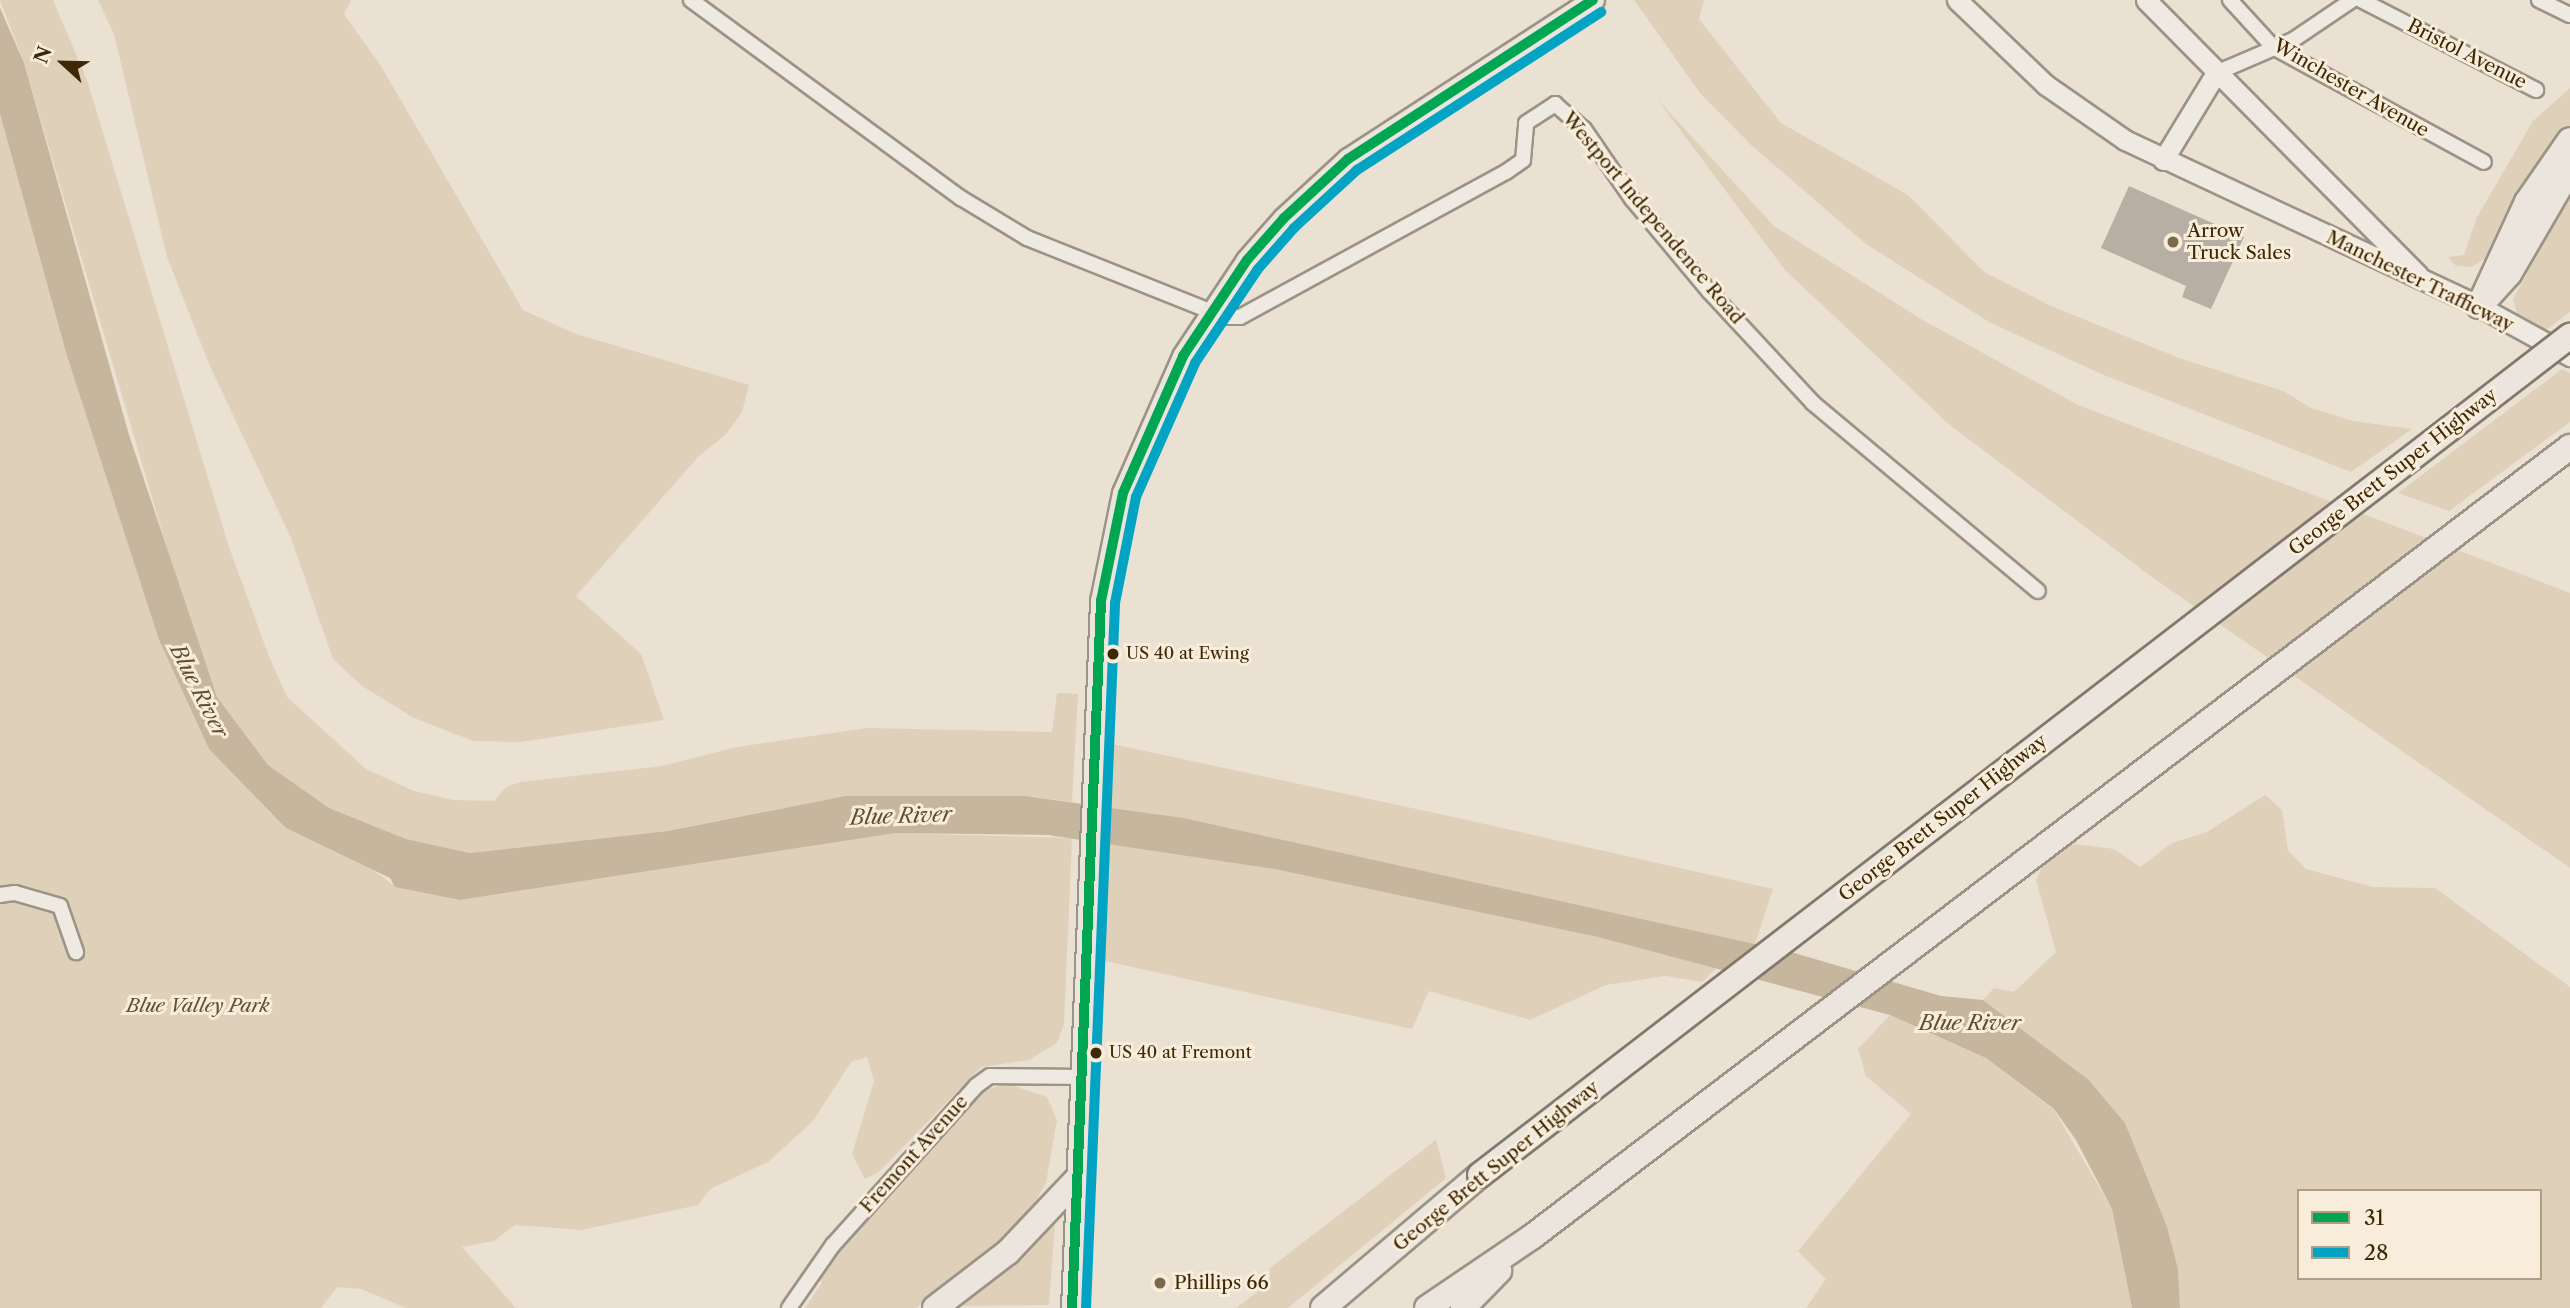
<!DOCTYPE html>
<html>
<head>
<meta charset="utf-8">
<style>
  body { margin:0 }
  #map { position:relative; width:2570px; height:1308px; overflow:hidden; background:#eae1d2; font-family:"Libre Caslon Text",serif }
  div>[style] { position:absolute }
  .green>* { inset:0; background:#dfd0ba }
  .water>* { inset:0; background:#c6b69d }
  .building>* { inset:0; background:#b7afa3 }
  .roads { filter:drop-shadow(2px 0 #9b9386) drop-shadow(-2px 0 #9b9386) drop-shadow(0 2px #9b9386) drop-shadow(0 -2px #9b9386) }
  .minor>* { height:14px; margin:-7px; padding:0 7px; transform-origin:7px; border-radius:7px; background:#eeeae1 }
  .secondary>* { height:19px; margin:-9.5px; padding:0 9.5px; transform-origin:9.5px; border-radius:9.5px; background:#eeeae1 }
  .primary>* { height:21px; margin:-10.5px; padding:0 10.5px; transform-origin:10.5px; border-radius:10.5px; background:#ebe5dd }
  .motorway>* { height:24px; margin:-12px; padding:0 12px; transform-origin:12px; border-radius:12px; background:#ebe5dd }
  .bridges { filter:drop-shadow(2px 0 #82796c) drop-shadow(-2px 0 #82796c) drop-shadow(0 2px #82796c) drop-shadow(0 -2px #82796c) }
  .motorway-bridge>* { height:24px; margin:-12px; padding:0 12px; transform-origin:12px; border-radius:12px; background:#ebe5dd }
  .bus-1>* { height:10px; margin:-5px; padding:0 5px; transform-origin:5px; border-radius:5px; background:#00a651 }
  .bus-2>* { height:10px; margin:-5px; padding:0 5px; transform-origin:5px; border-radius:5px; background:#03a3c4 }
  .dots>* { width:19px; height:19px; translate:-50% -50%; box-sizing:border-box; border:4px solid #f8eddb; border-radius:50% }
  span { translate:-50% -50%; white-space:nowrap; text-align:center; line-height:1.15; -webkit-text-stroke:6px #f8eddb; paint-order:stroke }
  .bus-label { font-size:17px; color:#3f2806 }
  .left { translate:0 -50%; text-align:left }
  .street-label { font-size:19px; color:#3f2806 }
  .poi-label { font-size:19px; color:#3f2806 }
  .park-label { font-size:19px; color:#654f2e; font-style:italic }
  .water-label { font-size:21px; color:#634d2c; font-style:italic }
  .legend { position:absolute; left:2297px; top:1189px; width:245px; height:91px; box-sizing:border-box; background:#f8eddb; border:2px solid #ae9e86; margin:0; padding:9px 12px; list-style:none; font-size:21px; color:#3f2806 }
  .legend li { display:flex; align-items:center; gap:14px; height:35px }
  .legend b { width:35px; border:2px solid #ae9e86 }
  .north { position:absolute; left:28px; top:28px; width:70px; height:70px; -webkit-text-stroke:5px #f8eddb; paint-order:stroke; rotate:292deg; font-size:19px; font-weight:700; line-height:28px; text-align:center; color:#3f2806 }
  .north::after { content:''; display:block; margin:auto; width:24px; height:32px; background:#3f2806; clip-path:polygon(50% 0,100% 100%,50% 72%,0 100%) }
</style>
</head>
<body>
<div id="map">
  <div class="green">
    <i style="clip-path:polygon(0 0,53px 0,87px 80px,229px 547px,268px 654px,287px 697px,366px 769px,414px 791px,453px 800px,494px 801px,506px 787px,521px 782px,662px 766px,737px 747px,867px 728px,1052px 732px,1057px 693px,1078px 694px,1072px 802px,1025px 796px,845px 796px,668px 831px,470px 853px,406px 839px,329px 808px,268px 765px,217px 697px,182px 599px,24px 63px)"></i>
    <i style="clip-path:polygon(98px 0,351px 0,344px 14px,381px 66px,523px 310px,576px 334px,749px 385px,742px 412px,726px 434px,698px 457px,576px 596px,641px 654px,664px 720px,521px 742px,473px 741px,414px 718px,362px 686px,333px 659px,291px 538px,209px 364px,167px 257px,114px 34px)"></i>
    <i style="clip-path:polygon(1634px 0,1704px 0,1699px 19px,1781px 123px,1908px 195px,1984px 272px,2051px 306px,2179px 358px,2283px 391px,2311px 408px,2353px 421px,2412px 429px,2351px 472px,2099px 373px,1989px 322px,1866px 244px,1751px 145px,1700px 93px)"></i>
    <i style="clip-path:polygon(2570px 88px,2570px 127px,2531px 175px,2488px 256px,2472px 267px,2456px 266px,2448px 257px,2464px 255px,2477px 217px,2533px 121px)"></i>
    <i style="clip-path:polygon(1657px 99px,1774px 226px,1921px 319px,2078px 405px,2570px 593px,2570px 868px,2152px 577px,1951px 426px,1785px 270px)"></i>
    <i style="clip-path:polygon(0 114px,67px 356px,159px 640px,209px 749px,396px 887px,460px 900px,896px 833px,1072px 838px,1064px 1024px,1057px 1043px,1029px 1060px,981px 1067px,879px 1172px,865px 1179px,852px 1154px,874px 1081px,867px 1057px,851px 1062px,813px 1121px,768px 1162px,710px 1189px,698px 1205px,582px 1230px,515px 1225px,494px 1241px,462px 1247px,516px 1308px,406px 1308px,361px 1289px,337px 1287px,321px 1308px,0 1308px)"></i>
    <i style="clip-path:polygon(2570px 187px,2570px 312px,2546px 330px,2517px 313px,2513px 300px)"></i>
    <i style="clip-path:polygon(2562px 369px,2570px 373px,2570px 422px,2449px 511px,2398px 493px)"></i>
    <i style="clip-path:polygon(1112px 744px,1440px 814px,1773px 889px,1755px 944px,1184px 818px,1108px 807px)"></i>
    <i style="clip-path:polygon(evenodd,2265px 795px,2282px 810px,2288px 851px,2306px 869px,2373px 887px,2435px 888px,2570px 987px,2570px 1308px,2180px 1308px,2178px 1269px,2125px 1123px,2089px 1080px,1983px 1000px,1994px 988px,2014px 992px,2056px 952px,2036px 880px,2049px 853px,2076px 844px,2114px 849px,2140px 867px,2172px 843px,2207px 832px,2265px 795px,2299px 1191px,2540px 1191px,2540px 1278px,2299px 1278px,2299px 1191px)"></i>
    <i style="clip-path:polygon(1106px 843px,1274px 869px,1598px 937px,1716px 968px,1702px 982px,1666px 976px,1606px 985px,1530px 1020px,1429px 991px,1412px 1029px,1101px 960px)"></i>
    <i style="clip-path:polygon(1890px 1015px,1986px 1058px,2054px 1110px,2112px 1209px,2132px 1308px,1806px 1308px,1826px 1279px,1798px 1251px,1911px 1114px,1866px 1076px,1858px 1049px)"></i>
    <i style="clip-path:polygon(1005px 1083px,1047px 1097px,1057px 1120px,1046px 1183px,1022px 1225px,916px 1308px,805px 1308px,822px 1283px,818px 1277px,905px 1176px,979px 1093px)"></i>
    <i style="clip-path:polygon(1436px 1140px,1446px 1178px,1288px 1308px,1236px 1308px,1269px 1283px,1270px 1268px)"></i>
    <i style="clip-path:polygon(1056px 1211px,1049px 1305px,952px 1306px)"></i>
  </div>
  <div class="water">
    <i style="clip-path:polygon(0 8px,24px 63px,129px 435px,217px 697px,268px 765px,329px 808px,406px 839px,470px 853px,668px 831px,845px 796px,1025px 796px,1184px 818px,1791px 952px,1941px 996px,1983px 1000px,2089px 1080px,2125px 1123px,2167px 1227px,2178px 1269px,2180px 1308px,2132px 1308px,2112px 1209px,2076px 1140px,2054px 1109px,1986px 1058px,1890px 1015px,1598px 937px,1274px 869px,1048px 835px,896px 833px,460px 900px,395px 887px,390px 878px,286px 828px,209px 749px,159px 640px,67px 356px,0 114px)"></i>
  </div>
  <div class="building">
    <i style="clip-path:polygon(2129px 186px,2244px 237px,2211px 309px,2182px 297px,2186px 286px,2101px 248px)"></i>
  </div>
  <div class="roads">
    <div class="minor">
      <i style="left:691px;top:0;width:335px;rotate:36.3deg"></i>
      <i style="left:961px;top:198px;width:77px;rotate:31.2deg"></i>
      <i style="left:1027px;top:238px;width:213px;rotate:21.8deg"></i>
      <i style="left:1225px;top:317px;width:15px"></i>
      <i style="left:1240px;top:317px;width:303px;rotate:-28.6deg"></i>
      <i style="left:1506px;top:172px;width:21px;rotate:-35deg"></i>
      <i style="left:1523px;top:160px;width:37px;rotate:-85deg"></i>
      <i style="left:1526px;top:123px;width:35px;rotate:-33deg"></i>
      <i style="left:1555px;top:104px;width:38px;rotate:41deg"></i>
      <i style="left:1584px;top:129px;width:85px;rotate:55.6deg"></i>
      <i style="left:1632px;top:199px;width:120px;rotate:50.1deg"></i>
      <i style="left:1709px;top:291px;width:153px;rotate:47.1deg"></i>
      <i style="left:1813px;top:403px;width:293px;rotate:39.9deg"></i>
      <i style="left:2230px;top:0;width:64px;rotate:47.5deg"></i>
      <i style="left:2273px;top:47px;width:240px;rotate:28.6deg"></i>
      <i style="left:2361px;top:0;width:197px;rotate:27.2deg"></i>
      <i style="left:2539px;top:0;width:34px;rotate:26deg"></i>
      <i style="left:2216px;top:73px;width:84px;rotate:-23.2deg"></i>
      <i style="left:2293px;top:40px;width:71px;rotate:-34.1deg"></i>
      <i style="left:0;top:895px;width:15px;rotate:-8deg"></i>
      <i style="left:15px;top:893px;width:47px;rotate:16.1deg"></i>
      <i style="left:60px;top:906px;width:49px;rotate:70.8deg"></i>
      <i style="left:789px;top:1308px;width:77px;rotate:-55.1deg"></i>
      <i style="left:833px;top:1245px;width:214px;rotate:-48deg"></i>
      <i style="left:976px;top:1086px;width:17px;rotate:-36deg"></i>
      <i style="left:990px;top:1076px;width:90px;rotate:0.6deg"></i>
    </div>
    <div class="secondary">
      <i style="left:1957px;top:0;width:123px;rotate:43.7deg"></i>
      <i style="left:2046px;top:85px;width:96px;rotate:34.8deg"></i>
      <i style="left:2125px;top:140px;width:391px;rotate:25.1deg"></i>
      <i style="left:2479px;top:306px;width:104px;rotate:28.8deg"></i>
      <i style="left:2146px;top:0;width:387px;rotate:45.3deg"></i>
      <i style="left:2163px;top:160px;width:102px;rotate:-58.7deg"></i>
    </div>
    <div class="primary">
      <i style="left:1072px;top:1308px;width:708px;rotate:-87.65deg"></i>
      <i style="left:1101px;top:601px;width:110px;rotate:-78.5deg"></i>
      <i style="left:1123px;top:493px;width:150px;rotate:-66.3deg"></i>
      <i style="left:1183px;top:356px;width:115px;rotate:-56.3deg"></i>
      <i style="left:1247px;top:260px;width:56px;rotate:-48.6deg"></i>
      <i style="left:1284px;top:218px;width:87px;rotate:-42.7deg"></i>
      <i style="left:1348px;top:159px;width:292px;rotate:-33deg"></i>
    </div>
    <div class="motorway">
      <i style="left:2489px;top:296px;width:30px;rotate:-48deg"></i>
      <i style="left:2509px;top:274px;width:121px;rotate:-59.8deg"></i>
      <i style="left:2479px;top:306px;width:115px;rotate:-65.2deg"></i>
      <i style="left:2527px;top:202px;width:75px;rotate:-55.3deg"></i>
      <i style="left:935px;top:1308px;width:92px;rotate:-37.5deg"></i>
      <i style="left:1008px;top:1252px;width:103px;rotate:-46.6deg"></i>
      <i style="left:1323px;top:1308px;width:206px;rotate:-40.3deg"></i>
      <i style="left:1427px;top:1308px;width:128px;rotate:-34.2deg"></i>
      <i style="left:1533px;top:1236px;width:1303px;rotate:-37.27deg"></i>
      <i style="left:1463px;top:1308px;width:52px;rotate:-45.8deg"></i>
    </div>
  </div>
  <div class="bridges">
    <div class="motorway-bridge">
      <i style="left:1480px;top:1175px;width:1376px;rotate:-37.59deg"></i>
    </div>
  </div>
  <div class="bus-1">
    <i style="left:1072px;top:1308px;width:708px;rotate:-87.65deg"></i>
    <i style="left:1101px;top:601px;width:110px;rotate:-78.5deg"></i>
    <i style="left:1123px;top:493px;width:150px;rotate:-66.3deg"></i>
    <i style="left:1183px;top:356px;width:115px;rotate:-56.3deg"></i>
    <i style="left:1247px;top:260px;width:56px;rotate:-48.6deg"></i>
    <i style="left:1284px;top:218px;width:87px;rotate:-42.7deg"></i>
    <i style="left:1348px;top:159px;width:292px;rotate:-33deg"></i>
  </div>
  <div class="bus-2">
    <i style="left:1086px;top:1308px;width:706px;rotate:-87.64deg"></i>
    <i style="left:1115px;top:603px;width:108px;rotate:-78.8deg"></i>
    <i style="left:1136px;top:497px;width:146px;rotate:-66.2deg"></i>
    <i style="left:1195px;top:363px;width:113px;rotate:-56.2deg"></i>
    <i style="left:1258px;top:269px;width:55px;rotate:-48.7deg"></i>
    <i style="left:1294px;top:228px;width:86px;rotate:-42.6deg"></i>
    <i style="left:1357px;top:170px;width:291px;rotate:-32.9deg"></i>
  </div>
  <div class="dots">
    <i style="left:2173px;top:242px;background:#7b694d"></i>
    <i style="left:1113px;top:654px;background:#3f2806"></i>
    <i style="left:1096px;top:1053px;background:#3f2806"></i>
    <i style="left:1160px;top:1283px;background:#7b694d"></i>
  </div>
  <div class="bus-label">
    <span class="left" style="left:1126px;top:654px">US 40 at Ewing</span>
    <span class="left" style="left:1109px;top:1053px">US 40 at Fremont</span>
  </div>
  <div class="street-label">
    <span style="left:2467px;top:54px;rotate:27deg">Bristol Avenue</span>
    <span style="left:2351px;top:88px;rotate:30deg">Winchester Avenue</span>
    <span style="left:1653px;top:218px;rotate:50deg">Westport Independence Road</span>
    <span style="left:2420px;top:281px;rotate:26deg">Manchester Trafficway</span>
    <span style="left:2393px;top:472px;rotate:-38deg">George Brett Super Highway</span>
    <span style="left:1943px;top:818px;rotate:-38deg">George Brett Super Highway</span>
    <span style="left:914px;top:1154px;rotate:-48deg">Fremont Avenue</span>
    <span style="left:1496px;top:1166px;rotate:-39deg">George Brett Super Highway</span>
  </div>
  <div class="poi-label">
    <span class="left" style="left:2187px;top:242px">Arrow<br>Truck Sales</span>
    <span class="left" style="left:1174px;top:1283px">Phillips 66</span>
  </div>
  <div class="park-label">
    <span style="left:198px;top:1006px">Blue Valley Park</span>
  </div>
  <div class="water-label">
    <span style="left:199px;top:691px;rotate:63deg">Blue River</span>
    <span style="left:901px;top:816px;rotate:-2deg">Blue River</span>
    <span style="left:1970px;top:1023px">Blue River</span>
  </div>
  <ul class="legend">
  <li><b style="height:9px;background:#00a651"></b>31</li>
  <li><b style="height:9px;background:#03a3c4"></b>28</li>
  </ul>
  <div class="north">N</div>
</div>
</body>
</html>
